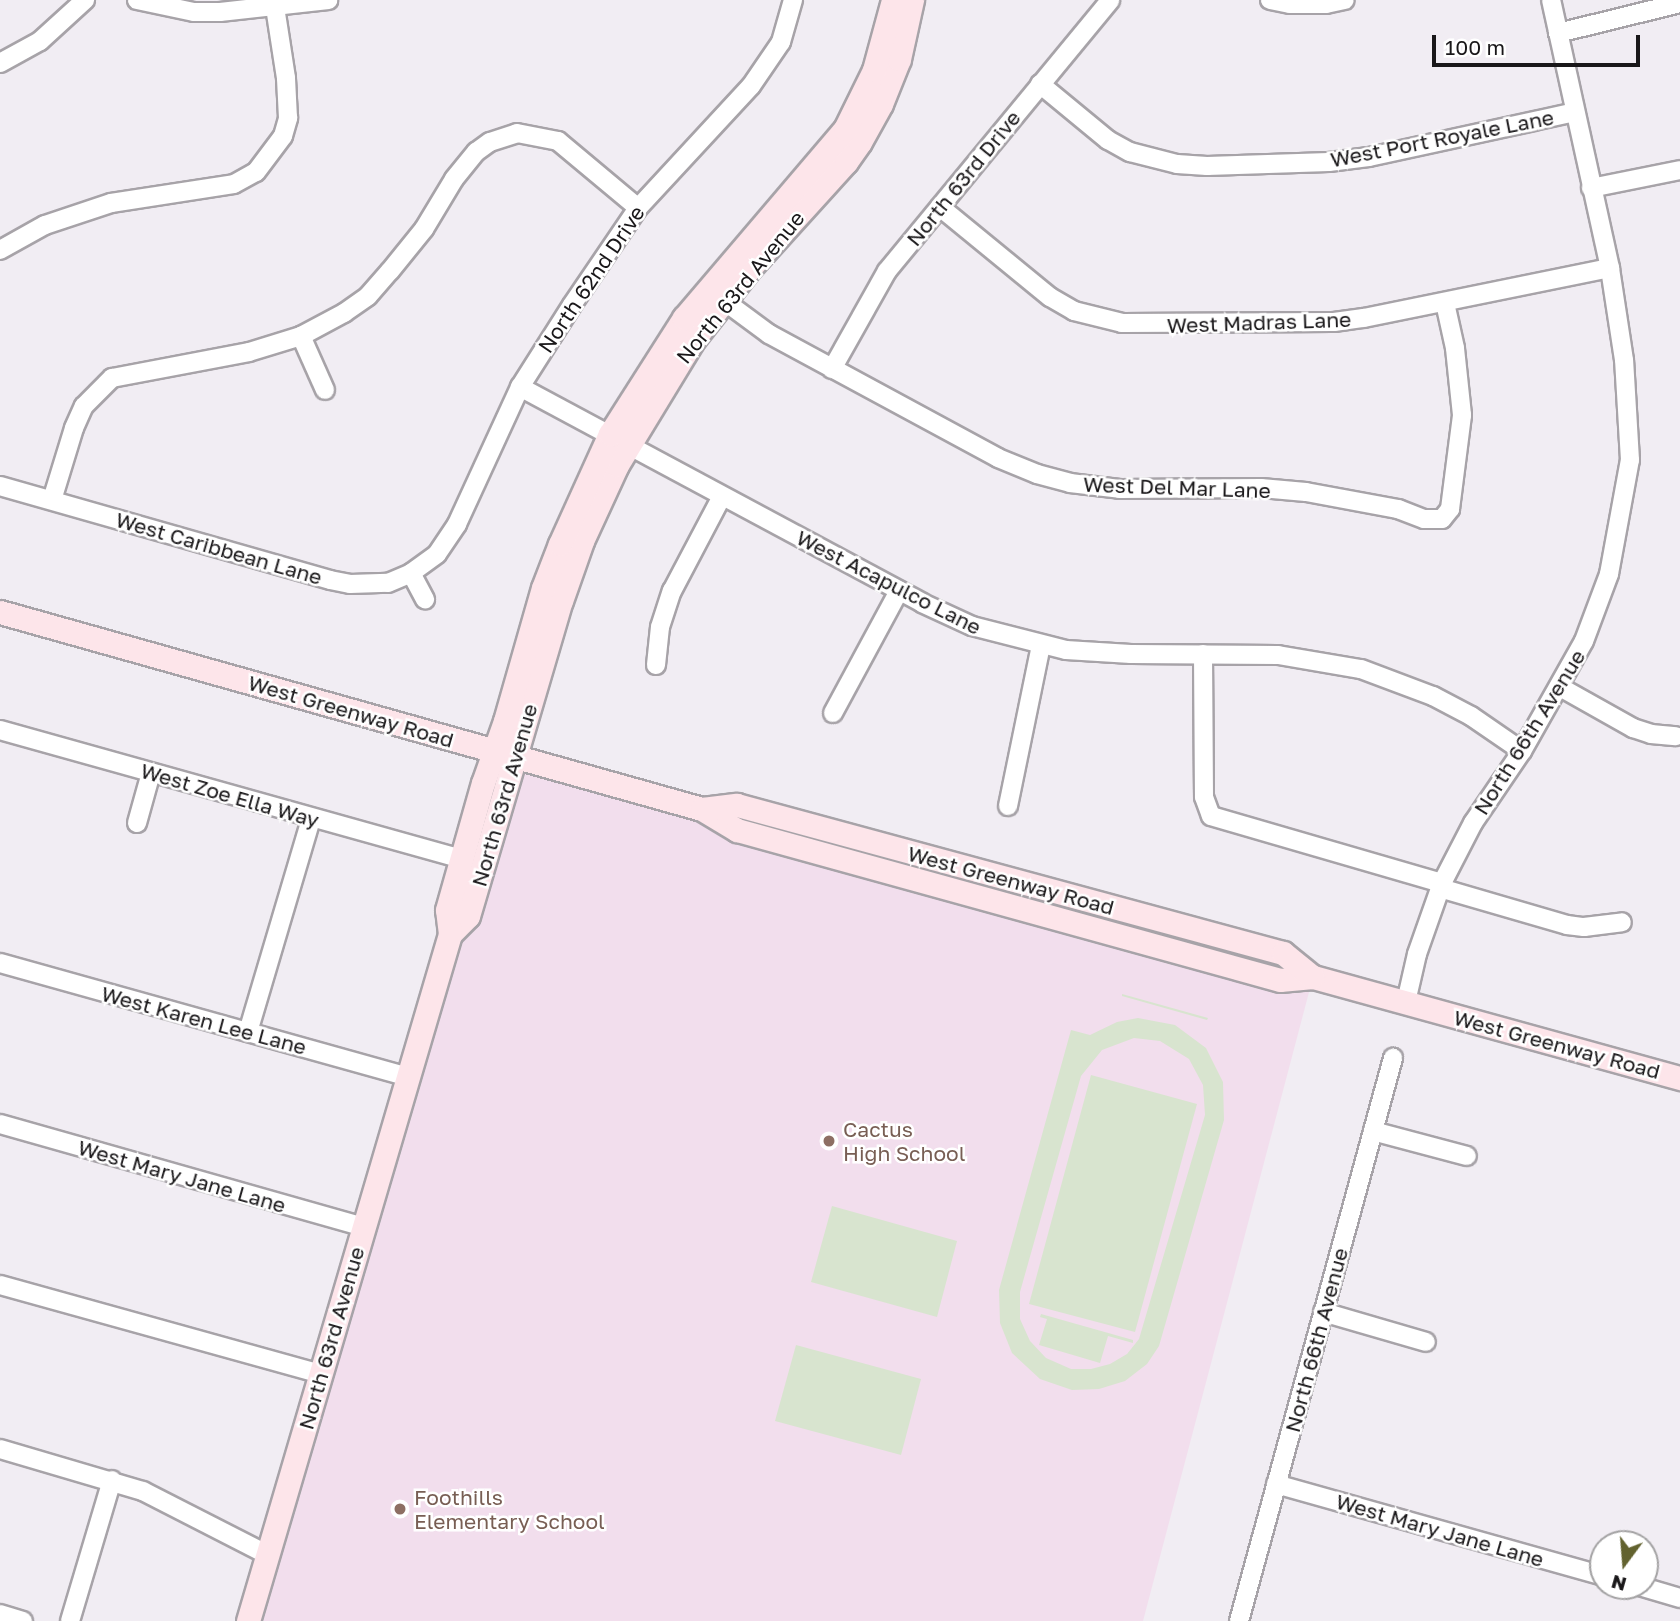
<!DOCTYPE html>
<html>
<head>
<meta charset="utf-8">
<style>
  body { margin:0 }
  #map { position:relative; width:1680px; height:1621px; overflow:hidden; background:#f1edf3; font-family:"Golos Text",sans-serif }
  div>[style] { position:absolute }
  .education>* { inset:0; background:#f2deed }
  .green>* { inset:0; background:#d8e4cf }
  .roads { filter:drop-shadow(2px 0 #a7a3a8) drop-shadow(-2px 0 #a7a3a8) drop-shadow(0 2px #a7a3a8) drop-shadow(0 -2px #a7a3a8) }
  .street>* { height:18px; margin:-9px; padding:0 9px; transform-origin:9px; border-radius:9px; background:#fff }
  .secondary>* { height:23px; margin:-11.5px; padding:0 11.5px; transform-origin:11.5px; border-radius:11.5px; background:#fde5ea }
  .dots>* { width:19px; height:19px; translate:-50% -50%; box-sizing:border-box; border:4px solid #fff; border-radius:50% }
  span { translate:-50% -50%; white-space:nowrap; text-align:center; line-height:1.15; -webkit-text-stroke:5px #fff; paint-order:stroke }
  .street-label { font-size:21px; color:#191719 }
  .education-label { font-size:21px; color:#785e54 }
  .left { translate:0 -50%; text-align:left }
  .north { position:absolute; left:1589px; top:1530px; width:70px; height:70px; box-sizing:border-box; background:#fff; border:2px solid #a3a2a3; border-radius:50%; rotate:196deg; font-size:19px; font-weight:700; line-height:28px; text-align:center; color:#191719 }
  .north::after { content:''; display:block; margin:auto; width:24px; height:32px; background:#62622f; clip-path:polygon(50% 0,100% 100%,50% 72%,0 100%) }
  .scale { position:absolute; left:1432px; top:35px; width:208px; height:32px; box-sizing:border-box; border:4px solid #191719; border-top:0; padding-left:9px; font-size:21px; line-height:24px; white-space:nowrap; color:#191719; -webkit-text-stroke:5px #fff; paint-order:stroke }
</style>
</head>
<body>
<div id="map">
  <div class="education">
    <i style="clip-path:polygon(505px 753px,1313px 977px,1143px 1621px,248px 1621px)"></i>
  </div>
  <div class="green">
    <i style="clip-path:polygon(1122px 994px,1208px 1018px,1207px 1020px,1122px 996px)"></i>
    <i style="clip-path:polygon(evenodd,1138px 1018px,1175px 1025px,1206px 1048px,1223px 1082px,1224px 1120px,1159px 1346px,1147px 1364px,1125px 1381px,1099px 1389px,1072px 1390px,1040px 1379px,1012px 1353px,1000px 1323px,999px 1290px,1071px 1030px,1090px 1035px,1117px 1022px,1138px 1018px,1134px 1038px,1160px 1041px,1189px 1059px,1203px 1085px,1205px 1115px,1139px 1339px,1127px 1354px,1110px 1364px,1091px 1369px,1071px 1369px,1046px 1358px,1030px 1341px,1020px 1319px,1020px 1292px,1081px 1076px,1102px 1050px,1134px 1038px)"></i>
    <i style="clip-path:polygon(1091px 1075px,1197px 1104px,1135px 1332px,1029px 1304px)"></i>
    <i style="clip-path:polygon(832px 1206px,957px 1241px,937px 1317px,811px 1282px)"></i>
    <i style="clip-path:polygon(1041px 1314px,1133px 1340px,1133px 1343px,1108px 1336px,1100px 1363px,1039px 1345px,1047px 1319px,1040px 1317px)"></i>
    <i style="clip-path:polygon(796px 1345px,921px 1379px,901px 1455px,775px 1421px)"></i>
  </div>
  <div class="roads">
    <div class="street">
      <i style="left:137px;top:0;width:58px;rotate:11.9deg"></i>
      <i style="left:194px;top:12px;width:26px"></i>
      <i style="left:220px;top:12px;width:109px;rotate:-6.3deg"></i>
      <i style="left:1270px;top:0;width:20px;rotate:11deg"></i>
      <i style="left:1290px;top:4px;width:36px"></i>
      <i style="left:1326px;top:4px;width:19px;rotate:-12deg"></i>
      <i style="left:1558px;top:33px;width:126px;rotate:-13.8deg"></i>
      <i style="left:0;top:63px;width:46px;rotate:-28.8deg"></i>
      <i style="left:40px;top:41px;width:61px;rotate:-42.3deg"></i>
      <i style="left:1040px;top:84px;width:88px;rotate:39.5deg"></i>
      <i style="left:1108px;top:140px;width:25px;rotate:29deg"></i>
      <i style="left:1130px;top:152px;width:49px;rotate:14.3deg"></i>
      <i style="left:1177px;top:164px;width:30px;rotate:4deg"></i>
      <i style="left:1207px;top:166px;width:122px;rotate:-1.9deg"></i>
      <i style="left:1329px;top:162px;width:40px;rotate:-7.1deg"></i>
      <i style="left:1369px;top:157px;width:211px;rotate:-12.3deg"></i>
      <i style="left:1591px;top:188px;width:91px;rotate:-11.4deg"></i>
      <i style="left:940px;top:207px;width:142px;rotate:39.3deg"></i>
      <i style="left:1050px;top:297px;width:28px;rotate:30deg"></i>
      <i style="left:1074px;top:311px;width:49px;rotate:14deg"></i>
      <i style="left:1122px;top:323px;width:212px;rotate:-0.3deg"></i>
      <i style="left:1334px;top:322px;width:30px;rotate:-8deg"></i>
      <i style="left:1364px;top:318px;width:251px;rotate:-11.5deg"></i>
      <i style="left:0;top:250px;width:51px;rotate:-29.1deg"></i>
      <i style="left:45px;top:225px;width:70px;rotate:-18.4deg"></i>
      <i style="left:111px;top:203px;width:124px;rotate:-8.8deg"></i>
      <i style="left:234px;top:184px;width:25px;rotate:-29deg"></i>
      <i style="left:256px;top:172px;width:45px;rotate:-53.1deg"></i>
      <i style="left:283px;top:136px;width:19px;rotate:-74deg"></i>
      <i style="left:288px;top:118px;width:40px;rotate:-92.9deg"></i>
      <i style="left:286px;top:78px;width:72px;rotate:-98.8deg"></i>
      <i style="left:715px;top:294px;width:67px;rotate:36.5deg"></i>
      <i style="left:769px;top:334px;width:260px;rotate:28.4deg"></i>
      <i style="left:998px;top:458px;width:42px;rotate:22.3deg"></i>
      <i style="left:1037px;top:474px;width:34px;rotate:15deg"></i>
      <i style="left:1070px;top:483px;width:50px;rotate:6.8deg"></i>
      <i style="left:1120px;top:489px;width:141px;rotate:-0.4deg"></i>
      <i style="left:1261px;top:488px;width:45px;rotate:5.1deg"></i>
      <i style="left:1306px;top:492px;width:94px;rotate:10.5deg"></i>
      <i style="left:1398px;top:509px;width:28px;rotate:21deg"></i>
      <i style="left:1424px;top:519px;width:18px"></i>
      <i style="left:1442px;top:519px;width:13px;rotate:-51deg"></i>
      <i style="left:1450px;top:509px;width:95px;rotate:-82.7deg"></i>
      <i style="left:1462px;top:415px;width:67px;rotate:-96deg"></i>
      <i style="left:1455px;top:348px;width:46px;rotate:-102.5deg"></i>
      <i style="left:301px;top:336px;width:59px;rotate:66deg"></i>
      <i style="left:832px;top:369px;width:112px;rotate:-60.7deg"></i>
      <i style="left:887px;top:271px;width:351px;rotate:-50.5deg"></i>
      <i style="left:520px;top:387px;width:456px;rotate:28.2deg"></i>
      <i style="left:922px;top:603px;width:55px;rotate:24.7deg"></i>
      <i style="left:972px;top:626px;width:97px;rotate:14.3deg"></i>
      <i style="left:1066px;top:650px;width:65px;rotate:3.5deg"></i>
      <i style="left:1131px;top:654px;width:147px;rotate:0.4deg"></i>
      <i style="left:1278px;top:655px;width:84px;rotate:9.6deg"></i>
      <i style="left:1361px;top:669px;width:77px;rotate:20.6deg"></i>
      <i style="left:1433px;top:696px;width:43px;rotate:27.8deg"></i>
      <i style="left:1471px;top:716px;width:62px;rotate:34.5deg"></i>
      <i style="left:0;top:486px;width:343px;rotate:15.9deg"></i>
      <i style="left:330px;top:580px;width:20px;rotate:11deg"></i>
      <i style="left:350px;top:584px;width:38px;rotate:-2deg"></i>
      <i style="left:388px;top:583px;width:25px;rotate:-23deg"></i>
      <i style="left:411px;top:573px;width:32px;rotate:-36deg"></i>
      <i style="left:437px;top:554px;width:36px;rotate:-56deg"></i>
      <i style="left:457px;top:524px;width:151px;rotate:-65.3deg"></i>
      <i style="left:520px;top:387px;width:97px;rotate:-57.6deg"></i>
      <i style="left:572px;top:305px;width:117px;rotate:-55.8deg"></i>
      <i style="left:638px;top:208px;width:166px;rotate:-47.2deg"></i>
      <i style="left:751px;top:86px;width:53px;rotate:-55.7deg"></i>
      <i style="left:781px;top:42px;width:44px;rotate:-74.1deg"></i>
      <i style="left:52px;top:500px;width:75px;rotate:-73deg"></i>
      <i style="left:74px;top:428px;width:24px;rotate:-66deg"></i>
      <i style="left:84px;top:406px;width:40px;rotate:-45deg"></i>
      <i style="left:112px;top:378px;width:139px;rotate:-10.7deg"></i>
      <i style="left:249px;top:352px;width:54px;rotate:-17.1deg"></i>
      <i style="left:301px;top:336px;width:49px;rotate:-28.1deg"></i>
      <i style="left:344px;top:313px;width:29px;rotate:-35deg"></i>
      <i style="left:368px;top:296px;width:33px;rotate:-49deg"></i>
      <i style="left:390px;top:271px;width:54px;rotate:-51deg"></i>
      <i style="left:424px;top:229px;width:58px;rotate:-59deg"></i>
      <i style="left:454px;top:179px;width:35px;rotate:-51deg"></i>
      <i style="left:476px;top:152px;width:17px;rotate:-36deg"></i>
      <i style="left:490px;top:142px;width:28px;rotate:-18deg"></i>
      <i style="left:517px;top:133px;width:42px;rotate:11deg"></i>
      <i style="left:558px;top:141px;width:104px;rotate:39.9deg"></i>
      <i style="left:411px;top:573px;width:30px;rotate:62deg"></i>
      <i style="left:1203px;top:654px;width:143px;rotate:89.6deg"></i>
      <i style="left:1204px;top:797px;width:20px;rotate:70deg"></i>
      <i style="left:1211px;top:816px;width:241px;rotate:16.2deg"></i>
      <i style="left:656px;top:665px;width:38px;rotate:-84deg"></i>
      <i style="left:660px;top:627px;width:38px;rotate:-72deg"></i>
      <i style="left:672px;top:591px;width:107px;rotate:-62.2deg"></i>
      <i style="left:1560px;top:687px;width:84px;rotate:29.3deg"></i>
      <i style="left:1633px;top:728px;width:19px;rotate:18deg"></i>
      <i style="left:1651px;top:734px;width:25px;rotate:5deg"></i>
      <i style="left:833px;top:713px;width:139px;rotate:-61.6deg"></i>
      <i style="left:0;top:730px;width:480px;rotate:15.6deg"></i>
      <i style="left:1008px;top:806px;width:164px;rotate:-78.4deg"></i>
      <i style="left:137px;top:823px;width:52px;rotate:-74.4deg"></i>
      <i style="left:1440px;top:888px;width:132px;rotate:16.2deg"></i>
      <i style="left:1567px;top:925px;width:17px;rotate:7deg"></i>
      <i style="left:1584px;top:927px;width:38px;rotate:-7deg"></i>
      <i style="left:0;top:963px;width:424px;rotate:15.6deg"></i>
      <i style="left:1406px;top:1002px;width:49px;rotate:-77.1deg"></i>
      <i style="left:1417px;top:954px;width:75px;rotate:-70.6deg"></i>
      <i style="left:1442px;top:883px;width:68px;rotate:-62.7deg"></i>
      <i style="left:1473px;top:823px;width:87px;rotate:-55.8deg"></i>
      <i style="left:1522px;top:751px;width:126px;rotate:-60.6deg"></i>
      <i style="left:1584px;top:641px;width:72px;rotate:-69.5deg"></i>
      <i style="left:1609px;top:574px;width:116px;rotate:-79.6deg"></i>
      <i style="left:1630px;top:460px;width:100px;rotate:-93.4deg"></i>
      <i style="left:1624px;top:360px;width:93px;rotate:-98.7deg"></i>
      <i style="left:1610px;top:268px;width:274px;rotate:-102.4deg"></i>
      <i style="left:248px;top:1032px;width:222px;rotate:-73.5deg"></i>
      <i style="left:0;top:1124px;width:378px;rotate:15.8deg"></i>
      <i style="left:1373px;top:1131px;width:97px;rotate:14.9deg"></i>
      <i style="left:0;top:1285px;width:332px;rotate:15.5deg"></i>
      <i style="left:1323px;top:1312px;width:107px;rotate:16.2deg"></i>
      <i style="left:0;top:1449px;width:149px;rotate:16.4deg"></i>
      <i style="left:143px;top:1491px;width:140px;rotate:27.1deg"></i>
      <i style="left:1276px;top:1484px;width:340px;rotate:15.7deg"></i>
      <i style="left:1639px;top:1586px;width:43px;rotate:16.3deg"></i>
      <i style="left:0;top:1614px;width:24px;rotate:17deg"></i>
      <i style="left:70px;top:1621px;width:147px;rotate:-73.4deg"></i>
      <i style="left:1239px;top:1621px;width:584px;rotate:-74.7deg"></i>
    </div>
    <div class="secondary">
      <i style="left:0;top:612px;width:729px;rotate:15.68deg"></i>
      <i style="left:702px;top:809px;width:41px;rotate:31deg"></i>
      <i style="left:737px;top:830px;width:563px;rotate:15.44deg"></i>
      <i style="left:1280px;top:980px;width:33px;rotate:-5deg"></i>
      <i style="left:1313px;top:977px;width:381px;rotate:15.4deg"></i>
      <i style="left:702px;top:809px;width:35px;rotate:-7deg"></i>
      <i style="left:737px;top:805px;width:566px;rotate:15.17deg"></i>
      <i style="left:1283px;top:953px;width:38px;rotate:39deg"></i>
      <i style="left:450px;top:934px;width:25px;rotate:-45deg"></i>
      <i style="left:468px;top:916px;width:328px;rotate:-73.6deg"></i>
      <i style="left:561px;top:601px;width:64px;rotate:-70.7deg"></i>
      <i style="left:582px;top:541px;width:84px;rotate:-65.3deg"></i>
      <i style="left:617px;top:465px;width:146px;rotate:-58.7deg"></i>
      <i style="left:693px;top:340px;width:89px;rotate:-51.8deg"></i>
      <i style="left:748px;top:270px;width:146px;rotate:-47.8deg"></i>
      <i style="left:846px;top:162px;width:24px;rotate:-55deg"></i>
      <i style="left:860px;top:142px;width:43px;rotate:-61.1deg"></i>
      <i style="left:881px;top:104px;width:48px;rotate:-68.2deg"></i>
      <i style="left:899px;top:59px;width:60px;rotate:-77.6deg"></i>
      <i style="left:248px;top:1621px;width:716px;rotate:-73.61deg"></i>
      <i style="left:450px;top:934px;width:24px;rotate:-97deg"></i>
      <i style="left:447px;top:910px;width:132px;rotate:-74.2deg"></i>
      <i style="left:483px;top:783px;width:66px;rotate:-70.5deg"></i>
      <i style="left:505px;top:721px;width:138px;rotate:-74.1deg"></i>
      <i style="left:543px;top:588px;width:47px;rotate:-68.9deg"></i>
      <i style="left:560px;top:544px;width:121px;rotate:-65.6deg"></i>
      <i style="left:610px;top:434px;width:138px;rotate:-57.5deg"></i>
      <i style="left:684px;top:318px;width:248px;rotate:-49.6deg"></i>
      <i style="left:845px;top:129px;width:66px;rotate:-63.8deg"></i>
      <i style="left:874px;top:70px;width:73px;rotate:-74.8deg"></i>
    </div>
  </div>
  <div class="dots">
    <i style="left:829px;top:1141px;background:#8d6e63"></i>
    <i style="left:400px;top:1509px;background:#8d6e63"></i>
  </div>
  <div class="street-label">
    <span style="left:1442px;top:138px;rotate:-11deg">West Port Royale Lane</span>
    <span style="left:963px;top:178px;rotate:-51deg">North 63rd Drive</span>
    <span style="left:591px;top:279px;rotate:-56deg">North 62nd Drive</span>
    <span style="left:740px;top:287px;rotate:-51deg">North 63rd Avenue</span>
    <span style="left:1259px;top:322px;rotate:-2deg">West Madras Lane</span>
    <span style="left:1177px;top:487px;rotate:2deg">West Del Mar Lane</span>
    <span style="left:219px;top:548px;rotate:16deg">West Caribbean Lane</span>
    <span style="left:889px;top:582px;rotate:27deg">West Acapulco Lane</span>
    <span style="left:351px;top:711px;rotate:16deg">West Greenway Road</span>
    <span style="left:1529px;top:732px;rotate:-58deg">North 66th Avenue</span>
    <span style="left:230px;top:795px;rotate:16deg">West Zoe Ella Way</span>
    <span style="left:504px;top:795px;rotate:-74deg">North 63rd Avenue</span>
    <span style="left:1011px;top:880px;rotate:15deg">West Greenway Road</span>
    <span style="left:204px;top:1020px;rotate:15deg">West Karen Lee Lane</span>
    <span style="left:1557px;top:1044px;rotate:15deg">West Greenway Road</span>
    <span style="left:182px;top:1176px;rotate:16deg">West Mary Jane Lane</span>
    <span style="left:331px;top:1338px;rotate:-74deg">North 63rd Avenue</span>
    <span style="left:1316px;top:1340px;rotate:-75deg">North 66th Avenue</span>
    <span style="left:1440px;top:1530px;rotate:16deg">West Mary Jane Lane</span>
  </div>
  <div class="education-label">
    <span class="left" style="left:843px;top:1141px">Cactus<br>High School</span>
    <span class="left" style="left:414px;top:1509px">Foothills<br>Elementary School</span>
  </div>
  <div class="north">N</div>
  <div class="scale">100 m</div>
</div>
</body>
</html>
